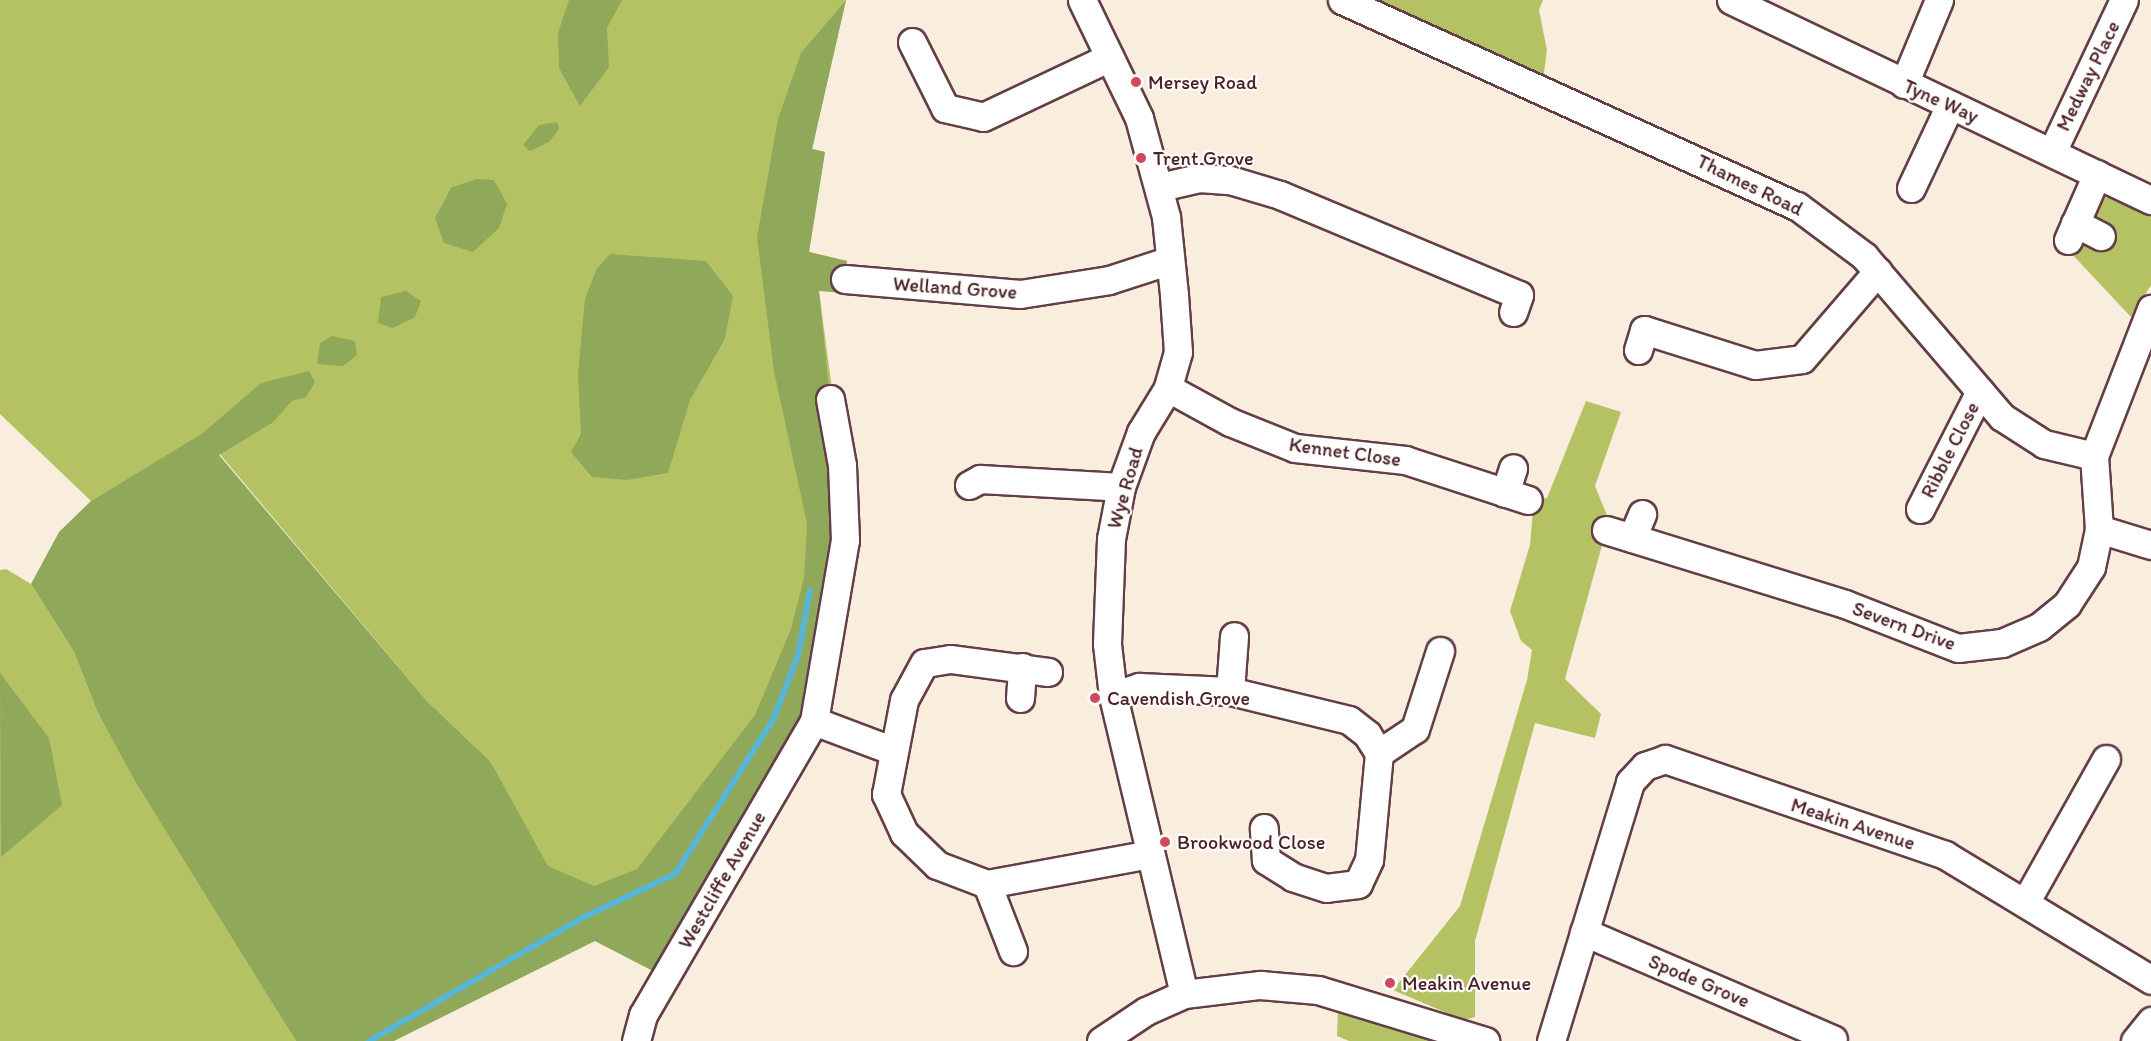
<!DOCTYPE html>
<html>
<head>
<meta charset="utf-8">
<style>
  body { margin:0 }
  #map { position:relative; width:2151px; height:1041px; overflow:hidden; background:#f9edde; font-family:Itim,sans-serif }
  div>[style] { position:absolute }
  .green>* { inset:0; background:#b5c264 }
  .forest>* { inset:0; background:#90a85a }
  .stream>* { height:6px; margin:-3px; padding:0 3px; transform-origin:3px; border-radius:3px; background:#57b5d5 }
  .roads { filter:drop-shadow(2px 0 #643e46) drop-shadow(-2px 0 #643e46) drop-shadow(0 2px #643e46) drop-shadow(0 -2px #643e46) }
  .minor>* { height:27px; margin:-13.5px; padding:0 13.5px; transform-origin:13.5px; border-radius:13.5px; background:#fff }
  .dots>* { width:16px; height:16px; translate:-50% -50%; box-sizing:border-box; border:3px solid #fdfcf7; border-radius:50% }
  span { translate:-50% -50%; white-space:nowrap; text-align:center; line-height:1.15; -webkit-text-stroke:4.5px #fdfcf7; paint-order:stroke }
  .street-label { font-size:20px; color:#4a1f2b }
  .poi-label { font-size:20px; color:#4a1f2b }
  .left { translate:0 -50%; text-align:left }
</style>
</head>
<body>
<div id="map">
  <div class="green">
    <i style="clip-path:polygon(0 0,846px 0,812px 149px,825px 152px,809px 252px,847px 261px,819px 291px,842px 465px,814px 721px,665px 977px,595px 941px,577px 946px,490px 761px,427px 701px,203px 434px,91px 501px,0 414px)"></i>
    <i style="clip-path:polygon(1342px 0,1543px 0,1539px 10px,1547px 50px,1542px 89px)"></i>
    <i style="clip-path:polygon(2124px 194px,2151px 209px,2151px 285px,2131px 317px,2069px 251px,2076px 245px,2104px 245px,2093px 212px,2104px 198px)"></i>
    <i style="clip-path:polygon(1586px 401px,1621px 412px,1595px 486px,1609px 520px,1565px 679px,1601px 714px,1595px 738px,1535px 723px,1475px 941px,1475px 1017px,1463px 1020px,1393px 990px,1460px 906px,1527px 680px,1532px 650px,1521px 641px,1510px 611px,1530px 545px,1534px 499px,1547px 498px)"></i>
    <i style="clip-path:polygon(6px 569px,31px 584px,74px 652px,97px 711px,296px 1041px,0 1041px,0 570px)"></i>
    <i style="clip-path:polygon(1338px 1009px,1422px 1036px,1435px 1041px,1349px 1041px,1337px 1036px)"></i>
  </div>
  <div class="forest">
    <i style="clip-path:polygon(569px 0,622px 0,607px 28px,609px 67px,580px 106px,559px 68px,558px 33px)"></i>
    <i style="clip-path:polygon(846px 0,812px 149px,825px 152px,809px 252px,847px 261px,844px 293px,819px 291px,830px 399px,831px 559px,803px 720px,752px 798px,657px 973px,595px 941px,394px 1041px,296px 1041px,135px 781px,97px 711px,74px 652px,31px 584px,59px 532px,91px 501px,203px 433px,261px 383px,309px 371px,315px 382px,306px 397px,292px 401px,272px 423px,219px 455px,427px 701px,490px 761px,548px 866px,594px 886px,637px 869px,755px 715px,791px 629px,804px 578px,807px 524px,774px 371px,757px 237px,778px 119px,801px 53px)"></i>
    <i style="clip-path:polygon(557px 122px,559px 129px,549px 142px,530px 151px,523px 145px,539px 125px)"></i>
    <i style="clip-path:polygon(477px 179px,494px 180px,507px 204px,499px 228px,473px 252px,444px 243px,435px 218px,451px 188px)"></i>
    <i style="clip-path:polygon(610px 254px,706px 261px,733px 296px,725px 339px,690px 400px,668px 473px,627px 480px,592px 477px,571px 452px,581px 434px,578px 374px,585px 299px,596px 270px)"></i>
    <i style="clip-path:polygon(406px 291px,421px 301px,415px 317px,393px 328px,378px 323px,381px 297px)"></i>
    <i style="clip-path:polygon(332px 336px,355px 341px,357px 355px,343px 366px,317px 364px,320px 343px)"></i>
    <i style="clip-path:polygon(0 673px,49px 738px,62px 805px,1px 857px)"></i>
  </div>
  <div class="stream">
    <i style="left:369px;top:1041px;width:248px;rotate:-30deg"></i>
    <i style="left:584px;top:917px;width:101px;rotate:-25.3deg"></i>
    <i style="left:675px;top:874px;width:185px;rotate:-57.6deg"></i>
    <i style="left:774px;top:718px;width:67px;rotate:-69.1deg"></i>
    <i style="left:798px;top:655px;width:65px;rotate:-79.4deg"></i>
  </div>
  <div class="roads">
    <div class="minor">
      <i style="left:1082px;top:0;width:131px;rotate:64.2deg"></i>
      <i style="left:1139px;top:118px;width:103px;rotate:74.7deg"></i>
      <i style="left:1166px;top:217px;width:78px;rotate:84.1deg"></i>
      <i style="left:1174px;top:295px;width:57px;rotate:86deg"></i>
      <i style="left:1178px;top:352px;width:37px;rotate:106deg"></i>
      <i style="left:1168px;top:388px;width:52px;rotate:121.5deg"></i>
      <i style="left:1141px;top:432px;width:59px;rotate:110deg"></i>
      <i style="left:1121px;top:487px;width:53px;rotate:100.9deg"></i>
      <i style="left:1111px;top:539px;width:105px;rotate:92.2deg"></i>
      <i style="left:1107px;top:644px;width:52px;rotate:83.4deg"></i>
      <i style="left:1113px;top:696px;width:306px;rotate:76.6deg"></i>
      <i style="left:1342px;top:0;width:499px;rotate:24.4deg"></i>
      <i style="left:1797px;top:206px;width:84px;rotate:36.7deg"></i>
      <i style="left:1864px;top:256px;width:212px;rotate:49.4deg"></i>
      <i style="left:2002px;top:417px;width:50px;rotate:32.7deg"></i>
      <i style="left:2044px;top:444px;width:51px;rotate:13.5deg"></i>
      <i style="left:1731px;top:0;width:465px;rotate:25.5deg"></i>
      <i style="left:912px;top:42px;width:74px;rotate:63.4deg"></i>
      <i style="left:945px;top:108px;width:39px;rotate:13deg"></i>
      <i style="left:983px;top:117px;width:140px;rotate:-25.3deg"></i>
      <i style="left:1904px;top:84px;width:91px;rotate:-67.4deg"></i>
      <i style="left:2052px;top:152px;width:168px;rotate:-64.7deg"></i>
      <i style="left:1160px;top:187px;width:40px;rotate:-13deg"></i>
      <i style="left:1199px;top:178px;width:31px;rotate:4deg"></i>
      <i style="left:1230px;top:180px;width:52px;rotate:16.7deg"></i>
      <i style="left:1280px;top:195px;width:259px;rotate:22.7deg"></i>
      <i style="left:1519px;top:295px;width:18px;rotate:109deg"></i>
      <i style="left:1911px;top:188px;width:92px;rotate:-64.8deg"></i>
      <i style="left:2075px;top:223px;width:29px;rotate:27deg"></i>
      <i style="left:2068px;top:240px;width:72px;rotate:-66.3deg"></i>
      <i style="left:845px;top:279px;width:176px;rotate:4.9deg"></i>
      <i style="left:1020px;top:294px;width:90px;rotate:-8.9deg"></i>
      <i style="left:1109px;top:280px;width:62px;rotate:-17.9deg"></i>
      <i style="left:1638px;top:350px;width:21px;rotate:-73deg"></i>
      <i style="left:1644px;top:330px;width:116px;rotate:17.5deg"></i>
      <i style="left:1755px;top:365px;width:47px;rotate:-7.3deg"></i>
      <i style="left:1802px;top:359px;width:116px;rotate:-49.2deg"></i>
      <i style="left:1168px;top:388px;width:71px;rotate:28.7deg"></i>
      <i style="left:1230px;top:422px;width:70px;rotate:21.8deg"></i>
      <i style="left:1295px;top:448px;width:111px;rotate:6.2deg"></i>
      <i style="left:1405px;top:460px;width:129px;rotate:18deg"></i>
      <i style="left:969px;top:485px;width:13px;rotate:-29deg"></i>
      <i style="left:980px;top:479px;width:141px;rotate:3.2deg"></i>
      <i style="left:1505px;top:493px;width:26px;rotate:-72deg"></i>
      <i style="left:1920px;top:509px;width:132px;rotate:-63deg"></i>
      <i style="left:2099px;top:529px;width:54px;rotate:17.1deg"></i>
      <i style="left:1606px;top:530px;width:250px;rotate:17.2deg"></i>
      <i style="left:1845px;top:604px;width:121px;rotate:21.3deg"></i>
      <i style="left:1958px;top:648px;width:44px;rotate:-6.5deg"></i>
      <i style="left:2002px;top:643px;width:40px;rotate:-23.4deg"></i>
      <i style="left:2039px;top:627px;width:36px;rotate:-39deg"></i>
      <i style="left:2067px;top:604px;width:44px;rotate:-57deg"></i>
      <i style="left:2091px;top:567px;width:39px;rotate:-78deg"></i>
      <i style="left:2099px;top:529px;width:73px;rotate:-93.9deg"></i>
      <i style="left:2094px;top:456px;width:158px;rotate:-68.8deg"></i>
      <i style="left:1632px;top:538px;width:26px;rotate:-67deg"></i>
      <i style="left:1048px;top:672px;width:99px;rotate:-172.4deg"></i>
      <i style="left:950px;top:659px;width:26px;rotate:171deg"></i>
      <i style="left:924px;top:663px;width:42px;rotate:118.4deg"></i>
      <i style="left:904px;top:700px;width:96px;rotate:100.8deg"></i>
      <i style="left:886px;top:794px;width:43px;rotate:65.2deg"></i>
      <i style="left:904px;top:833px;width:46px;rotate:44.1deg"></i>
      <i style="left:937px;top:865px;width:53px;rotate:20.8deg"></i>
      <i style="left:987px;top:884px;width:166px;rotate:-10.4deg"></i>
      <i style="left:1230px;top:691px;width:55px;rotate:-85.8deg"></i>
      <i style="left:1113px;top:696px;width:28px;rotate:-19deg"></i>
      <i style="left:1139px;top:687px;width:91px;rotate:2.5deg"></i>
      <i style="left:1230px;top:691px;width:122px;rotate:13.7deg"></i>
      <i style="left:1349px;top:720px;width:23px;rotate:38deg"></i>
      <i style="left:1367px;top:734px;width:22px;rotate:58deg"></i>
      <i style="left:1379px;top:753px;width:107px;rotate:95.3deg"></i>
      <i style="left:1369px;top:860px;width:26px;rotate:115deg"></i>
      <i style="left:1358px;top:884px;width:32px;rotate:173deg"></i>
      <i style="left:1326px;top:888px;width:35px;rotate:-162deg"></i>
      <i style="left:1293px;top:877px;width:32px;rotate:-148deg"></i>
      <i style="left:1266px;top:860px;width:32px;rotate:-94deg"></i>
      <i style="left:1020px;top:698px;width:31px;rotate:-86deg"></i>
      <i style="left:814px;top:721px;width:82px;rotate:20.6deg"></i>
      <i style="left:1379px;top:753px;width:43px;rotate:-33.7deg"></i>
      <i style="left:1415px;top:729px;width:82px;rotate:-72.2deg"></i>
      <i style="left:987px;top:884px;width:72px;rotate:68.8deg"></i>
      <i style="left:2026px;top:901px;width:163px;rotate:-60.6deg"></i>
      <i style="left:1584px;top:932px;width:271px;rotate:23.3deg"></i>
      <i style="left:636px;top:1041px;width:27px;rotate:-75deg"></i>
      <i style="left:643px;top:1015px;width:340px;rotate:-59.8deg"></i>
      <i style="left:814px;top:721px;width:184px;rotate:-80.3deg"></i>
      <i style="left:845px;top:540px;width:75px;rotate:-92.3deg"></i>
      <i style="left:842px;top:465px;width:67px;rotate:-100.3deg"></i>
      <i style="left:1101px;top:1041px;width:54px;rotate:-33.7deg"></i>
      <i style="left:1146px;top:1011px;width:42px;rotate:-24.1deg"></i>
      <i style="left:1184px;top:994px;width:77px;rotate:-6.8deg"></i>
      <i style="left:1260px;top:985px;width:58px;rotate:4.9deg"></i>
      <i style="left:1318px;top:990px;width:175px;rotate:17deg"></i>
      <i style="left:1551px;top:1041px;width:271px;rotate:-73deg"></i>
      <i style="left:1630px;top:782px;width:22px;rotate:-47deg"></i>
      <i style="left:1645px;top:766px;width:21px;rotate:-19deg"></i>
      <i style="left:1665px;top:759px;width:296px;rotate:18.9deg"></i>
      <i style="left:1945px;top:855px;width:241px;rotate:31.2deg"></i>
      <i style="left:2135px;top:1041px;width:26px;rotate:-51deg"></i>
    </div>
  </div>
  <div class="dots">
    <i style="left:1136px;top:82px;background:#d1495b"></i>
    <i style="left:1141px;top:158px;background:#d1495b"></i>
    <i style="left:1095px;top:698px;background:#d1495b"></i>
    <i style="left:1165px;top:842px;background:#d1495b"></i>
    <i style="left:1390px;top:983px;background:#d1495b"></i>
  </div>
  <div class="street-label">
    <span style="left:2088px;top:76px;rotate:-64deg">Medway Place</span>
    <span style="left:1941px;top:101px;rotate:24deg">Tyne Way</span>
    <span style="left:1750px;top:185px;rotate:26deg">Thames Road</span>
    <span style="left:955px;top:288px;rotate:4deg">Welland Grove</span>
    <span style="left:1950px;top:450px;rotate:-63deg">Ribble Close</span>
    <span style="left:1345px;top:452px;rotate:8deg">Kennet Close</span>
    <span style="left:1125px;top:488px;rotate:-74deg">Wye Road</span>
    <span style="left:1904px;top:626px;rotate:20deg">Severn Drive</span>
    <span style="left:1853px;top:824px;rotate:18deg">Meakin Avenue</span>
    <span style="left:722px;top:880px;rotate:-60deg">Westcliffe Avenue</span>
    <span style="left:1699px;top:981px;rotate:23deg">Spode Grove</span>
  </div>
  <div class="poi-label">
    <span class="left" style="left:1148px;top:82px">Mersey Road</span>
    <span class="left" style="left:1153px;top:158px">Trent Grove</span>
    <span class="left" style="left:1107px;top:698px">Cavendish Grove</span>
    <span class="left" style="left:1177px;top:842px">Brookwood Close</span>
    <span class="left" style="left:1402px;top:983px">Meakin Avenue</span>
  </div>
</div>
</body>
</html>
